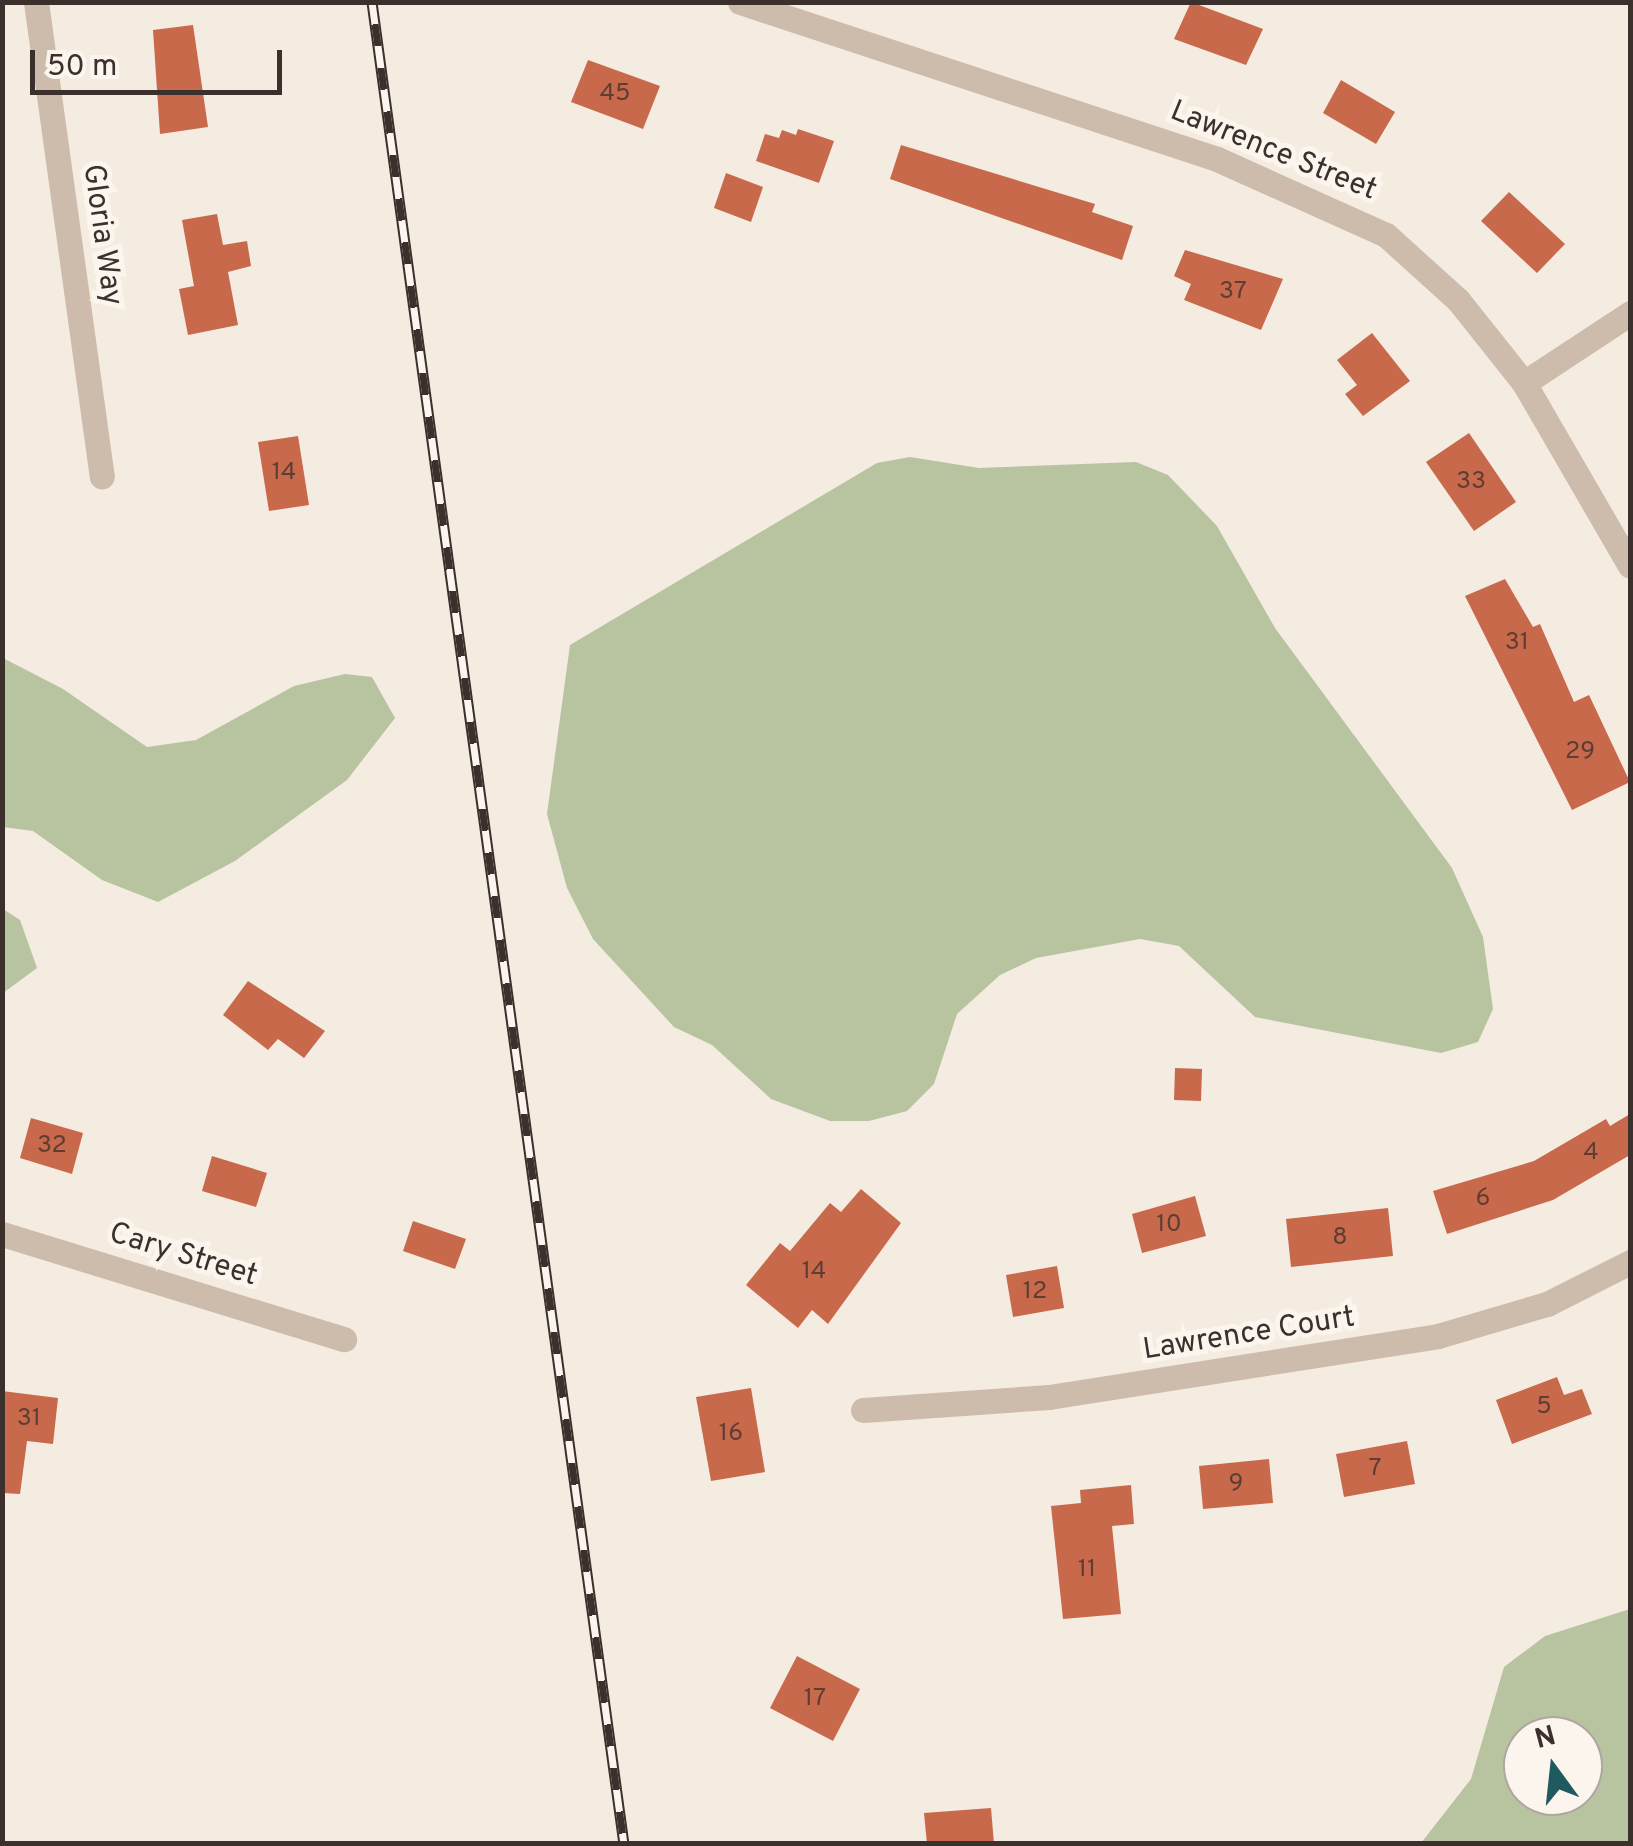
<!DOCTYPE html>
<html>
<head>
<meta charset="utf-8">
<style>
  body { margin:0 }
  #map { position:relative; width:1633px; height:1846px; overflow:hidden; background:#f4ebe1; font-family:Overpass,sans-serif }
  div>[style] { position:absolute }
  .green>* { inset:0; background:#b8c4a0 }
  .building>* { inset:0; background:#c8694b }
  .minor>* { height:25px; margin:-12.5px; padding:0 12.5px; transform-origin:12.5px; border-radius:12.5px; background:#cdbbac }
  .rail>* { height:11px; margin-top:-5.5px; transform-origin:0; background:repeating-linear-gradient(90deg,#fbf5ee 0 22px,#3b302b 0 44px); box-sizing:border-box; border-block:2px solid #3b302b }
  span { translate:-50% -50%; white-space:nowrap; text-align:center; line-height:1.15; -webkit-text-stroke:10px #fbf5ee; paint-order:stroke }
  .number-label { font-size:25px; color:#5e3e33 }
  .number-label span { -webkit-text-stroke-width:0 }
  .street-label { font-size:30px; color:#3b302b }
  .frame { position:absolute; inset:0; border:5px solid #3b302b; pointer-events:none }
  .north { position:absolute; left:1503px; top:1716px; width:100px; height:100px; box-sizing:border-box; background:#fbf5ee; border:2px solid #aea6a0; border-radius:50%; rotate:345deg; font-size:28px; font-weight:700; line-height:40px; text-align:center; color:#3b302b }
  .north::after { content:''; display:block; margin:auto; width:35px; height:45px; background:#1f5a5e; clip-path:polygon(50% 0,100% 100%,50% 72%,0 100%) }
  .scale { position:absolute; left:30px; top:50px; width:252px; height:45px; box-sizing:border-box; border:5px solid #3b302b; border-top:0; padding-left:12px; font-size:30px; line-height:35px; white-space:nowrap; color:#3b302b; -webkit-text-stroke:8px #fbf5ee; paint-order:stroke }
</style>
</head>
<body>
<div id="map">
  <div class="green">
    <i style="clip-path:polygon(910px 457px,979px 468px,1136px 462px,1168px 475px,1217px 526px,1275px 628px,1452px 868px,1483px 937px,1493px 1009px,1478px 1042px,1441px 1053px,1255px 1017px,1179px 946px,1140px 939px,1036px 958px,1000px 975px,957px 1014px,934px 1084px,907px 1111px,869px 1121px,830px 1121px,771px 1099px,712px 1045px,674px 1027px,593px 939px,567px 888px,547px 814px,570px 645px,877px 463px)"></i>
    <i style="clip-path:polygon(3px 658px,63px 689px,147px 747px,196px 740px,294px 686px,345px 674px,372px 677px,395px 718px,347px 780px,235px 861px,158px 902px,102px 880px,33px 831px,3px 827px)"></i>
    <i style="clip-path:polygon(3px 909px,20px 920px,37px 968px,3px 993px)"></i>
    <i style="clip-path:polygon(evenodd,1630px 1609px,1630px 1843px,1421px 1843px,1471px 1779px,1504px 1667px,1545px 1636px,1630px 1609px,1523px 1736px,1583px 1736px,1583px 1796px,1523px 1796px,1523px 1736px)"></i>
  </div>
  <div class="building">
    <i style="clip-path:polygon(1191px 2px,1263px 29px,1246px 65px,1174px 39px)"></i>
    <i style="clip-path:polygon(193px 25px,208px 127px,160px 134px,153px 30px)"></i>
    <i style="clip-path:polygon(588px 60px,660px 86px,643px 129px,571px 102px)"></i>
    <i style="clip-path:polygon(1341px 80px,1395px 112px,1376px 144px,1323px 113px)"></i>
    <i style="clip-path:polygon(798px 129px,834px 141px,819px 183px,756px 161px,765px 134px,779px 138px,782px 130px,796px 135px)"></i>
    <i style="clip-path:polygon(901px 145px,1095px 204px,1092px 212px,1133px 226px,1122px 260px,890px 179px)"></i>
    <i style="clip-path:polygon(726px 173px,763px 187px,751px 222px,714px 208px)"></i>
    <i style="clip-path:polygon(1509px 192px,1565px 244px,1537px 273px,1481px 221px)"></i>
    <i style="clip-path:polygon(217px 214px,223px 245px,247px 241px,251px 266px,228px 272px,238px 325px,188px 335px,179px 289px,194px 286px,182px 220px)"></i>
    <i style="clip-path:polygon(1185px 250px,1283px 279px,1261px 330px,1184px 300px,1191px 284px,1174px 276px)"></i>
    <i style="clip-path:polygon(1372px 333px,1410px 381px,1363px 416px,1345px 394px,1357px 385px,1337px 360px)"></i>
    <i style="clip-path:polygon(1469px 433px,1516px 502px,1474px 531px,1426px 462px)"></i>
    <i style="clip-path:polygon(298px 436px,309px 505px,269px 511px,258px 442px)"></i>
    <i style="clip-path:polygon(1505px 579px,1533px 627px,1540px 624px,1574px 702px,1589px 695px,1630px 782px,1572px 810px,1465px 596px)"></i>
    <i style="clip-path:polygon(248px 981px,325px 1031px,304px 1058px,278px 1039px,268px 1050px,223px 1015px)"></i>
    <i style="clip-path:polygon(1175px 1068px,1202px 1069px,1201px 1101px,1174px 1100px)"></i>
    <i style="clip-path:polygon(1630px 1114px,1630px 1155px,1553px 1200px,1447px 1234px,1433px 1191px,1534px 1161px,1606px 1119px,1610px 1126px)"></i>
    <i style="clip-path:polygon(31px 1118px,83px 1133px,72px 1174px,20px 1158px)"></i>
    <i style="clip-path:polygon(212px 1156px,267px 1173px,256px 1207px,202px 1191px)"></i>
    <i style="clip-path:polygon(861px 1189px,901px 1223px,828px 1324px,812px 1310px,798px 1328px,746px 1285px,780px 1243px,790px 1251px,830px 1203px,841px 1212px)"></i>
    <i style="clip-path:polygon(1195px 1196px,1206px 1236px,1142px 1253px,1132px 1214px)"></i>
    <i style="clip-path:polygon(1388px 1208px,1393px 1256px,1291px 1267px,1286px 1219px)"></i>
    <i style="clip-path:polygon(413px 1221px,466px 1239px,455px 1269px,403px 1251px)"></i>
    <i style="clip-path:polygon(1057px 1266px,1064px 1308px,1013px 1317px,1006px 1275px)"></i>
    <i style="clip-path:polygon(1557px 1377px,1564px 1395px,1582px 1389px,1592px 1414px,1512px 1444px,1496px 1400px)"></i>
    <i style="clip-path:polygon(751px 1388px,765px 1472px,711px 1481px,696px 1397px)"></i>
    <i style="clip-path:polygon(2px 1391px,58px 1398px,53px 1444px,27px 1441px,20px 1494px,2px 1493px)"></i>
    <i style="clip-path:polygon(1407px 1441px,1415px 1484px,1344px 1497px,1336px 1454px)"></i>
    <i style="clip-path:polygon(1269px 1459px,1273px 1503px,1203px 1509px,1199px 1466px)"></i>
    <i style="clip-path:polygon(1131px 1485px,1134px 1524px,1112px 1526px,1121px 1614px,1063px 1619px,1051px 1506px,1081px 1503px,1080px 1490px)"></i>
    <i style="clip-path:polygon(797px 1656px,860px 1689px,833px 1741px,770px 1708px)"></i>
    <i style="clip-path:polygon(991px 1808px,994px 1844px,927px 1844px,924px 1813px)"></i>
  </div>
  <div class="minor">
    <i style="left:36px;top:2px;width:479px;rotate:82.1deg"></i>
    <i style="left:740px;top:2px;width:502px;rotate:18.22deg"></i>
    <i style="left:1217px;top:159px;width:185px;rotate:24.2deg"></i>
    <i style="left:1386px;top:235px;width:97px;rotate:42.1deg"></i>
    <i style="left:1458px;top:300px;width:106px;rotate:51.5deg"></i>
    <i style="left:1524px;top:383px;width:211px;rotate:59.9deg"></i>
    <i style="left:1524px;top:383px;width:127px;rotate:-33.4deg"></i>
    <i style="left:2px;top:1234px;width:358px;rotate:17.1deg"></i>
    <i style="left:863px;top:1410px;width:186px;rotate:-4deg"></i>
    <i style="left:1049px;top:1397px;width:394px;rotate:-8.9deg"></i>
    <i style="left:1438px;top:1336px;width:114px;rotate:-16.4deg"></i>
    <i style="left:1547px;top:1304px;width:93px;rotate:-26.8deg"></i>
  </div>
  <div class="rail">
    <i style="left:372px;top:2px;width:1859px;rotate:82.21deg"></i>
  </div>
  <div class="number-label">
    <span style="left:615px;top:94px">45</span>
    <span style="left:1233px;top:292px">37</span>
    <span style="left:284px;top:473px">14</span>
    <span style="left:1471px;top:482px">33</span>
    <span style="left:1517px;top:643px">31</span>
    <span style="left:1580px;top:752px">29</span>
    <span style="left:52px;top:1146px">32</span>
    <span style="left:1591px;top:1153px">4</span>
    <span style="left:1483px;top:1199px">6</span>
    <span style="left:1169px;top:1225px">10</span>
    <span style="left:1340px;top:1238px">8</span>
    <span style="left:814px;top:1272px">14</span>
    <span style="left:1035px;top:1292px">12</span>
    <span style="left:1544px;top:1407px">5</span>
    <span style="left:29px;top:1419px">31</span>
    <span style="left:731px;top:1434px">16</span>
    <span style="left:1375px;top:1469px">7</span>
    <span style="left:1236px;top:1484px">9</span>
    <span style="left:1087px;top:1570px">11</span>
    <span style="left:815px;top:1699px">17</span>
  </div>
  <div class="street-label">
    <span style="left:1273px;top:152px;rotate:22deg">Lawrence Street</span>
    <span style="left:101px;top:235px;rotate:82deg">Gloria Way</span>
    <span style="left:183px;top:1256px;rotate:17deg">Cary Street</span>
    <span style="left:1249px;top:1335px;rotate:-9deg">Lawrence Court</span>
  </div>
  <div class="frame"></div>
  <div class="north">N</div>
  <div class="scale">50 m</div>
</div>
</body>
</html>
